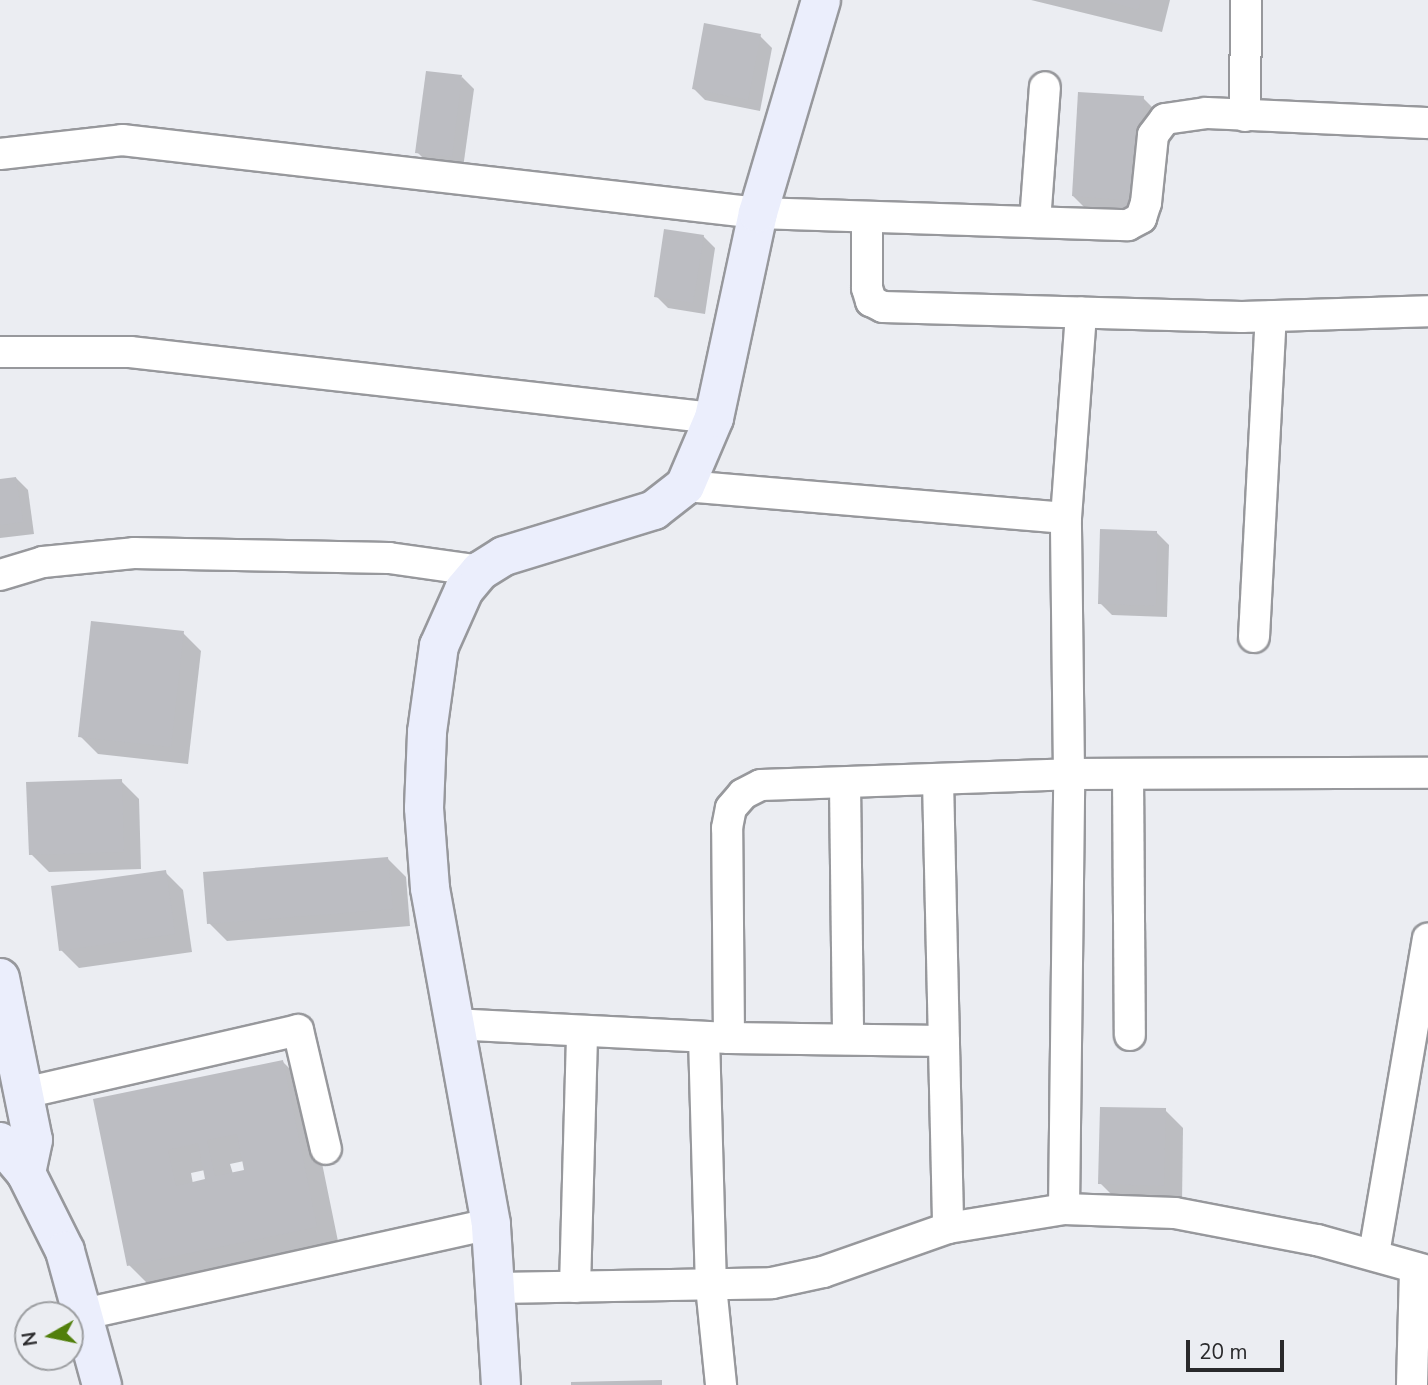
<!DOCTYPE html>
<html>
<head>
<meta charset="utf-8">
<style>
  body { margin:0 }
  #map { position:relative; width:1428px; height:1385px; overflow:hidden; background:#ebedf2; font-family:"Nunito Sans",sans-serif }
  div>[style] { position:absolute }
  .shadow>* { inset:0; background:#0003 }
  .building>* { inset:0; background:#bcbdc2 }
  .roads { filter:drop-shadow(2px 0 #97989c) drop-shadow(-2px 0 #97989c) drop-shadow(0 2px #97989c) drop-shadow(0 -2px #97989c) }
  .street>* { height:30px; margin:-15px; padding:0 15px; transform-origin:15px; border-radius:15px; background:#fff }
  .secondary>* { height:38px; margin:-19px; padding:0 19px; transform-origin:19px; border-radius:19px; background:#ebeefc }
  span { translate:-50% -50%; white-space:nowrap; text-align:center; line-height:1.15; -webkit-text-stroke:7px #ebedf2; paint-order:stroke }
  .north { position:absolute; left:14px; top:1301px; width:70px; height:70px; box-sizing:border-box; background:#ebedf2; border:2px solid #9d9fa2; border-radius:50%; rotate:261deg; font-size:19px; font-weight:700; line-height:28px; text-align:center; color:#29292b }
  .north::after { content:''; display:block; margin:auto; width:24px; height:32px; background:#517f0b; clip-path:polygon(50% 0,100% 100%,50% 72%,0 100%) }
  .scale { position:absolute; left:1186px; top:1340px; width:98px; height:32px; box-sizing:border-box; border:4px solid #29292b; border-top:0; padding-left:9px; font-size:21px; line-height:24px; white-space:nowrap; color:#29292b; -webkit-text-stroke:5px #ebedf2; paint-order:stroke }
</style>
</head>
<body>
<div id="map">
  <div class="shadow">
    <i style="clip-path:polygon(1031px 0,1170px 0,1162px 32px)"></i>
    <i style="clip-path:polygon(760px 36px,772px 48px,760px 111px,705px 100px,693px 88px)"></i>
    <i style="clip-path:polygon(462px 77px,474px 89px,463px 168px,429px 164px,417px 152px)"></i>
    <i style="clip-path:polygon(1143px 98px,1161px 116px,1155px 218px,1091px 214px,1073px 196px)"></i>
    <i style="clip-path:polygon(703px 236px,715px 248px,705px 314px,668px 308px,656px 296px)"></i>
    <i style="clip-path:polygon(16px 478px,28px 490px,34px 534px,0 538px,0 481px)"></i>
    <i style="clip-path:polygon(1157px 533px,1169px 545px,1167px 617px,1112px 615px,1100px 603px)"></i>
    <i style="clip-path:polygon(183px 633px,201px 651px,188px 764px,98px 754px,80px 736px)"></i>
    <i style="clip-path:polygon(121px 781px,139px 799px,141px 869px,49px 872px,31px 854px)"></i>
    <i style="clip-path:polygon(388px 859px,406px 877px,410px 926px,227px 941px,209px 923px)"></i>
    <i style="clip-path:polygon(165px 872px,183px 890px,192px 952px,79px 968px,61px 950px)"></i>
    <i style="clip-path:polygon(evenodd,283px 1062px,306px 1085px,340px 1251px,153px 1289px,129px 1265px,95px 1101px,283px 1062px,244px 1161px,246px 1171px,233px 1174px,230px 1164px,244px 1161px,283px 1062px,205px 1170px,207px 1181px,193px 1184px,191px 1173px,205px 1170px)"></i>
    <i style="clip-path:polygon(1165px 1110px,1183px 1128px,1182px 1203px,1118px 1201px,1100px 1183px)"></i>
  </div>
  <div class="building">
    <i style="clip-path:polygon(1103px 0,1141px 0,1138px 10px)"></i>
    <i style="clip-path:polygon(704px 23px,761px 34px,748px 100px,692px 89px)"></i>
    <i style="clip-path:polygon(426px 71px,462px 75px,452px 157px,415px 153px)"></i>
    <i style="clip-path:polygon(1078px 92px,1144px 96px,1137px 201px,1072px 196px)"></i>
    <i style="clip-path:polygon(664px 229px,704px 235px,693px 303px,654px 297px)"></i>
    <i style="clip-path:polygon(16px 477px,23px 522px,0 525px,0 479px)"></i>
    <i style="clip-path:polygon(1100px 529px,1157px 531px,1156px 606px,1098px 604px)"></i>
    <i style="clip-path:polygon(91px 621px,184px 631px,171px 747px,78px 737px)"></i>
    <i style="clip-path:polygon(122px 779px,124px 852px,29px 855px,26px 782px)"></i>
    <i style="clip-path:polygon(388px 857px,393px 909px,207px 924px,203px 872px)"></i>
    <i style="clip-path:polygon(166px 870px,175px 934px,59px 951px,51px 886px)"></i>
    <i style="clip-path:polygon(evenodd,283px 1060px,317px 1227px,127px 1266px,93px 1099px,283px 1060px,237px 1134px,244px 1170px,215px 1176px,207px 1140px,237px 1134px,283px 1060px,198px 1143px,205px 1179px,176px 1186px,168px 1150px,198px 1143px)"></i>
    <i style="clip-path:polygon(1100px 1107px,1166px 1108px,1164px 1186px,1098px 1184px)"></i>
    <i style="clip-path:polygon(662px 1380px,662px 1385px,571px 1385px,571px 1382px)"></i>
  </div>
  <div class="roads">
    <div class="street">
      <i style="left:1245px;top:116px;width:116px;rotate:-89.5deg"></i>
      <i style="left:0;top:154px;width:123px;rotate:-6.5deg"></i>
      <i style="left:122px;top:140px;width:640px;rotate:6.55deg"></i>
      <i style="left:758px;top:213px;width:370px;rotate:1.9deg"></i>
      <i style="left:1128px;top:225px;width:15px;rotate:-28deg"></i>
      <i style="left:1141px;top:218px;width:16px;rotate:-72deg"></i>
      <i style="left:1146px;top:203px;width:68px;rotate:-84.1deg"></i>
      <i style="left:1153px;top:135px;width:20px;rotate:-53deg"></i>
      <i style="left:1165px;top:119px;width:41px;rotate:-8.3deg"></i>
      <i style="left:1206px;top:113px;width:222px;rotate:2.6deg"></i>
      <i style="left:867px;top:217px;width:71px;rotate:90deg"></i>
      <i style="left:867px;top:288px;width:14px;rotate:73deg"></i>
      <i style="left:871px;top:301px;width:13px;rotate:27deg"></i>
      <i style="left:883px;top:307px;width:359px;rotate:1.6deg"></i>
      <i style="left:1242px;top:317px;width:186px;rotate:-1.8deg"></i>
      <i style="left:1035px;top:222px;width:135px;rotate:-85.8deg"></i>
      <i style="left:0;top:352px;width:130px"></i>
      <i style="left:130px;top:352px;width:588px;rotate:6.45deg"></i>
      <i style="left:685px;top:486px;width:382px;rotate:4.8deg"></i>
      <i style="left:0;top:575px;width:45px;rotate:-16.8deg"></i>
      <i style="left:43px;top:562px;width:91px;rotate:-5.6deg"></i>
      <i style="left:134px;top:553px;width:255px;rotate:1.1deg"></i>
      <i style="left:389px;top:558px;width:92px;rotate:8.1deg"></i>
      <i style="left:1254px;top:637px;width:321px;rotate:-87deg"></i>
      <i style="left:1128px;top:774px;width:261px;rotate:89.6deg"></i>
      <i style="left:938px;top:780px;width:448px;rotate:88.7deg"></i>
      <i style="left:845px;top:784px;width:255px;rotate:89.3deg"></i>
      <i style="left:452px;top:1024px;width:277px;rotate:2.9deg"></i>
      <i style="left:729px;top:1038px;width:215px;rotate:0.8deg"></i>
      <i style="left:704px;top:1037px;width:249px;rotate:88.4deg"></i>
      <i style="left:711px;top:1286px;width:100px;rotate:84.2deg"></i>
      <i style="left:729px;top:1038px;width:210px;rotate:-90.5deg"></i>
      <i style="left:727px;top:828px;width:20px;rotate:-79deg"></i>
      <i style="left:731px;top:808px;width:18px;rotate:-49deg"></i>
      <i style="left:743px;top:794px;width:20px;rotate:-27deg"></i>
      <i style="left:761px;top:785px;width:308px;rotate:-2deg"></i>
      <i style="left:1069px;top:774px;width:359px;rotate:-0.2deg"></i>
      <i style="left:24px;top:1093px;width:281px;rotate:-12.9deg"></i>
      <i style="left:298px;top:1030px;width:122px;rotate:76.8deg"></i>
      <i style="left:1064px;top:1209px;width:435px;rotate:-89.3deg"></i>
      <i style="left:1069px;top:774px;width:256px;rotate:-90.7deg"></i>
      <i style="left:1066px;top:518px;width:206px;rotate:-85.8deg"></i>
      <i style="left:1374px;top:1254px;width:320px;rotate:-80.3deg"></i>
      <i style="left:575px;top:1287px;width:256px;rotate:-88.4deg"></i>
      <i style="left:497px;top:1288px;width:275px;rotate:-1deg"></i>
      <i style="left:772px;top:1283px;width:52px;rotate:-12.2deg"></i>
      <i style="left:823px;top:1272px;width:133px;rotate:-19.4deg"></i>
      <i style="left:948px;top:1228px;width:118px;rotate:-9.3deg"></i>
      <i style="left:1064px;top:1209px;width:111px;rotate:2.1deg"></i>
      <i style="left:1175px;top:1213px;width:145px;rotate:10.8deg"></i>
      <i style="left:1317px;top:1240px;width:115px;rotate:15.6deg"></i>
      <i style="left:84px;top:1314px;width:417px;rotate:-12.5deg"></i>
      <i style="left:1412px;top:1385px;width:117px;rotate:-88.5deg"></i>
    </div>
    <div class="secondary">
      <i style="left:0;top:978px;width:165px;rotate:78.5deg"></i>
      <i style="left:33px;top:1140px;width:34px;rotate:102deg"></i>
      <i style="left:0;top:1142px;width:40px;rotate:50deg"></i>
      <i style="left:26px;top:1173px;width:87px;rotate:63.4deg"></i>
      <i style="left:65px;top:1251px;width:139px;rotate:74.6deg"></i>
      <i style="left:501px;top:1385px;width:161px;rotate:-93.6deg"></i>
      <i style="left:491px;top:1224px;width:341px;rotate:-100.3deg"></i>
      <i style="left:430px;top:888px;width:80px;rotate:-94.3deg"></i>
      <i style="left:424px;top:808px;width:76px;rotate:-87.7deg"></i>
      <i style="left:427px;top:732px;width:87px;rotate:-82.1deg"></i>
      <i style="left:439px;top:646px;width:61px;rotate:-65.9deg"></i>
      <i style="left:464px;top:590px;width:25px;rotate:-50deg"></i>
      <i style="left:480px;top:571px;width:28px;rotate:-32deg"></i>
      <i style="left:504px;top:556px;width:157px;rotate:-17deg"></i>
      <i style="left:654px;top:510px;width:39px;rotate:-38deg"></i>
      <i style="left:685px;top:486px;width:74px;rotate:-66.9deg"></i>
      <i style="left:714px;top:418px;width:210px;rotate:-77.9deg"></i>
      <i style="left:758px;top:213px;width:222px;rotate:-73.5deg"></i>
    </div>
  </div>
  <div class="north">N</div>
  <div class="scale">20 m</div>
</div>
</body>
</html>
